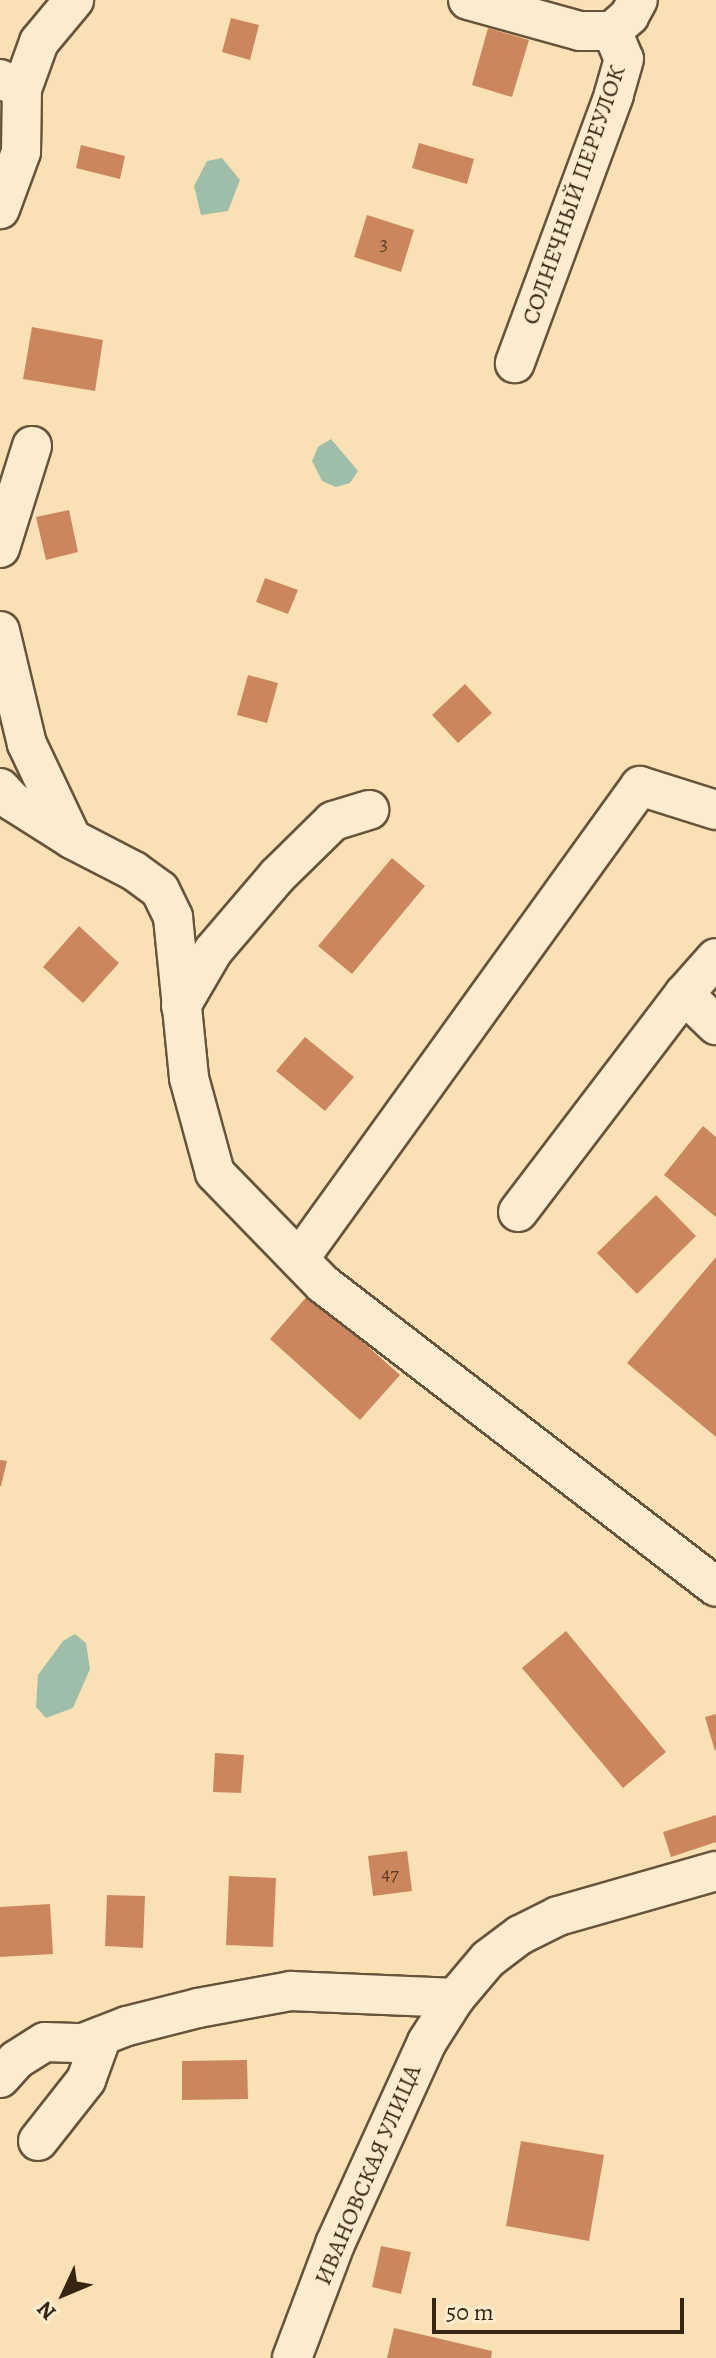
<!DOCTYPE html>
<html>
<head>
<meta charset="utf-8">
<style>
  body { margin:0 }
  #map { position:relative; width:716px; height:2358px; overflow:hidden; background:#fae1b5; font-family:Alegreya,serif }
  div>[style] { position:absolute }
  .water>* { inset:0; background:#9fbea9 }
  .building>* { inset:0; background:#cc865d }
  .roads { filter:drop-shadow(2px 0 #68543b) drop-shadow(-2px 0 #68543b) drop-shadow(0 2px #68543b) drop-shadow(0 -2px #68543b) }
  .minor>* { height:38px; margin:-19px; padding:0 19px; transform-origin:19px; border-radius:19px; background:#fceccf }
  span { translate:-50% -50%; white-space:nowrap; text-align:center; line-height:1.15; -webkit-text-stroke:6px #fceccf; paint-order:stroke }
  .number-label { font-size:20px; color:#5c3d25 }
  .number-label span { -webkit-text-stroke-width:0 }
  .street-label { font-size:24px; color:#372512 }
  .north { position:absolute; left:24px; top:2254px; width:80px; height:80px; -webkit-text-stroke:6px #fceccf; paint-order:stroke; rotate:226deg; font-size:22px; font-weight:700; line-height:32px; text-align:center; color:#372512 }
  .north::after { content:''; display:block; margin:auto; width:28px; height:36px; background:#372512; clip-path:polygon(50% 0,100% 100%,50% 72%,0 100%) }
  .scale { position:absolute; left:432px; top:2298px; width:252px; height:36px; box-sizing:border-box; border:4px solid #372512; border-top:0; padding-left:10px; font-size:24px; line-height:28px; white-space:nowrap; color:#372512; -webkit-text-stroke:6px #fceccf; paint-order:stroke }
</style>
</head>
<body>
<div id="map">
  <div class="water">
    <i style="clip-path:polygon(222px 158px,240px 180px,228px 211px,201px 215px,194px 186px,207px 161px)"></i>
    <i style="clip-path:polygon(331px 439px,358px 471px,350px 483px,336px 487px,322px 481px,312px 461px,318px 447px)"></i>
    <i style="clip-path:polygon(75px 1634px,86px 1643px,90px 1669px,73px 1708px,46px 1718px,36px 1707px,38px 1675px,63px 1641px)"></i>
  </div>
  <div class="building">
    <i style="clip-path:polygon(231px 18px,259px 25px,250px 60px,222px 52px)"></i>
    <i style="clip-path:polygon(488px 28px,529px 40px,512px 97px,472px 85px)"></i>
    <i style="clip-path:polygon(419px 143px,474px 159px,467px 184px,412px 168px)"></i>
    <i style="clip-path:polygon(81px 145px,125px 156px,120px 179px,76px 168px)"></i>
    <i style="clip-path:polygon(367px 215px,414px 230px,401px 272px,354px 257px)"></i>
    <i style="clip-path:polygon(32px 327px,103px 340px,95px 391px,23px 379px)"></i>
    <i style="clip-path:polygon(69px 510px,78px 552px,46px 560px,36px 517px)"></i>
    <i style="clip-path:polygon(265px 578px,298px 590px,288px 614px,256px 602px)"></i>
    <i style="clip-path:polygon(248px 675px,278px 683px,267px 723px,237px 715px)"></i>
    <i style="clip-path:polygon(465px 684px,492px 713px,458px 743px,432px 715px)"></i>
    <i style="clip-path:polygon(392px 858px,425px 886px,352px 974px,318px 946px)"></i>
    <i style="clip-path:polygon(79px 926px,119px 963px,83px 1003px,43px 967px)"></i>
    <i style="clip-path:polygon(305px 1037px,354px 1077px,325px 1111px,276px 1071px)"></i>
    <i style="clip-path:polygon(703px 1126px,716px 1137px,716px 1217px,664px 1175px)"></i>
    <i style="clip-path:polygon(656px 1195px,696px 1236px,637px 1294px,597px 1253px)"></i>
    <i style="clip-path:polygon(716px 1257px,716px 1437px,627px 1363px)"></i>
    <i style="clip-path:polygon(309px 1294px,400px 1375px,360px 1420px,270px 1339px)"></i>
    <i style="clip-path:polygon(0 1460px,7px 1461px,1px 1486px,0 1486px)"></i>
    <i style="clip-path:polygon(566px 1631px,666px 1752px,623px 1788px,522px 1668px)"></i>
    <i style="clip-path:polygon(716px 1714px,716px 1750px,715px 1751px,705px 1717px)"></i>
    <i style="clip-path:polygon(215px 1753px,244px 1755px,241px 1793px,213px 1792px)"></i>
    <i style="clip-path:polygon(716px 1815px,716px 1842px,671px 1857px,663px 1832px)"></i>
    <i style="clip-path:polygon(407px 1851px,412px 1891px,373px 1896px,368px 1856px)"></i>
    <i style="clip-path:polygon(229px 1876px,276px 1878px,273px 1947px,226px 1945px)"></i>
    <i style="clip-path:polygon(107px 1895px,145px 1896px,143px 1948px,105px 1946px)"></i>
    <i style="clip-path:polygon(50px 1904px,53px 1954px,0 1957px,0 1907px)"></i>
    <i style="clip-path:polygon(247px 2060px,248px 2099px,182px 2100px,182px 2061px)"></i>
    <i style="clip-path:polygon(521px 2141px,604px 2155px,589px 2241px,506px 2226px)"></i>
    <i style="clip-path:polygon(381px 2246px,411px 2252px,401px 2294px,372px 2287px)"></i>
    <i style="clip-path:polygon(394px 2328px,492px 2351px,491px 2358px,387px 2358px)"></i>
  </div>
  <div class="roads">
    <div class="minor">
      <i style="left:468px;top:0;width:116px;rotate:15.5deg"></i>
      <i style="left:580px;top:31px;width:32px"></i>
      <i style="left:612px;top:31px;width:30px;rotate:67deg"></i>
      <i style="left:624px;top:59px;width:37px;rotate:106deg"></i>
      <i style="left:614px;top:95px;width:286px;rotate:110.3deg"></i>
      <i style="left:612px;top:31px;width:23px;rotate:-41deg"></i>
      <i style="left:629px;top:16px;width:18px;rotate:-61deg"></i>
      <i style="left:0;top:79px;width:24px;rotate:24deg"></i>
      <i style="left:22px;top:89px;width:63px;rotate:90.9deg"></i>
      <i style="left:21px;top:152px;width:61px;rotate:110.2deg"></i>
      <i style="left:22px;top:89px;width:50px;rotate:-70.1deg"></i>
      <i style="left:39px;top:42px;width:55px;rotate:-50.2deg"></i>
      <i style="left:0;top:548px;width:107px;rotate:-72.6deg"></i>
      <i style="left:0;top:631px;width:116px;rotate:76.6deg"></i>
      <i style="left:27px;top:744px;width:105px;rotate:64.7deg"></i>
      <i style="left:0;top:788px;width:18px;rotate:47deg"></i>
      <i style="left:12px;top:801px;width:71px;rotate:32.3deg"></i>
      <i style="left:72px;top:839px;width:70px;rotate:27.3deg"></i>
      <i style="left:134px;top:871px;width:32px;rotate:36deg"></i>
      <i style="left:160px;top:890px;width:30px;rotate:64deg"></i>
      <i style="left:173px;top:917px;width:162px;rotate:84.3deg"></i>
      <i style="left:189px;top:1078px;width:98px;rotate:74.7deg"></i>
      <i style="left:215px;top:1173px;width:155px;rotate:45.8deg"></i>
      <i style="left:323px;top:1284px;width:496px;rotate:37.6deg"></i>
      <i style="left:684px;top:994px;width:45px;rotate:44.1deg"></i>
      <i style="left:181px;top:1006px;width:64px;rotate:-59.8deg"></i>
      <i style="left:213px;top:951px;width:99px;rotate:-49.5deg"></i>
      <i style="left:277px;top:876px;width:78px;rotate:-44.5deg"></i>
      <i style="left:333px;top:821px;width:38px;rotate:-17deg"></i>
      <i style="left:518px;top:1212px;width:274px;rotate:-52.7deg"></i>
      <i style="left:684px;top:994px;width:48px;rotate:-48.4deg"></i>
      <i style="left:299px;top:1259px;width:583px;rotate:-54.21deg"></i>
      <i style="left:640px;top:786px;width:80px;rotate:17.5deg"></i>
      <i style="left:0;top:2078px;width:24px;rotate:-48deg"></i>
      <i style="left:16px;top:2060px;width:34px;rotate:-32deg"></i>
      <i style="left:45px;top:2042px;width:38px;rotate:2deg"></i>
      <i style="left:83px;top:2043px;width:47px;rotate:-21.1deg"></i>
      <i style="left:127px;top:2026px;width:73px;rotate:-14.2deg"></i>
      <i style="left:198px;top:2008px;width:95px;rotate:-10.4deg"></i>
      <i style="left:291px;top:1991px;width:164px;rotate:2.4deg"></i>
      <i style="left:38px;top:2141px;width:78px;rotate:-51.8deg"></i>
      <i style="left:86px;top:2080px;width:47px;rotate:-70deg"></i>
      <i style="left:292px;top:2358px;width:122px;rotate:-69.3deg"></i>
      <i style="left:335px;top:2244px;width:222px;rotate:-65.5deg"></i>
      <i style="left:427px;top:2042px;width:52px;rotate:-57.5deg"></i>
      <i style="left:455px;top:1998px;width:51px;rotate:-49.8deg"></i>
      <i style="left:488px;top:1959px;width:40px;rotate:-37deg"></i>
      <i style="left:520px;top:1935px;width:42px;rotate:-26.6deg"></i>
      <i style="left:558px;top:1916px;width:164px;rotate:-15.9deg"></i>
    </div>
  </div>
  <div class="number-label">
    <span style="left:384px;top:243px">3</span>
    <span style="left:390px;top:1873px">47</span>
  </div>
  <div class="street-label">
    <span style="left:574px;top:195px;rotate:-71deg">СОЛНЕЧНЫЙ ПЕРЕУЛОК</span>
    <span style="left:368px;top:2175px;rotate:-67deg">ИВАНОВСКАЯ УЛИЦА</span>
  </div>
  <div class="north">N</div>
  <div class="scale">50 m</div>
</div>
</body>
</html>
